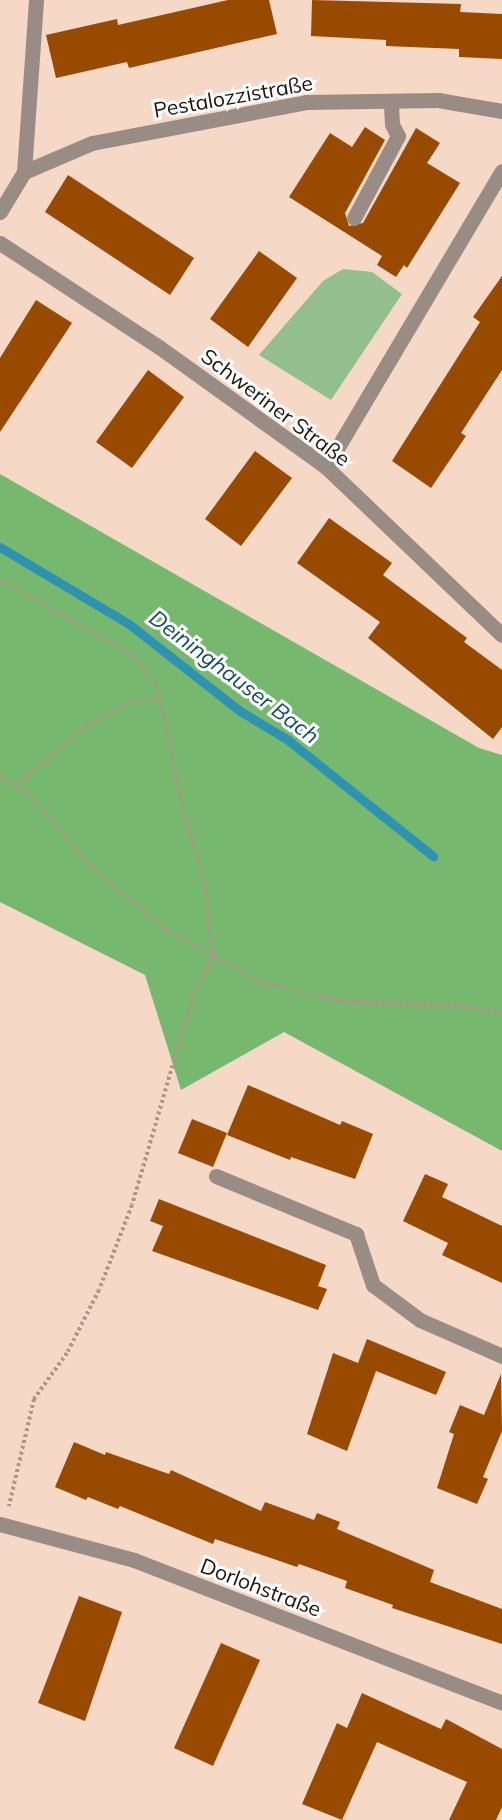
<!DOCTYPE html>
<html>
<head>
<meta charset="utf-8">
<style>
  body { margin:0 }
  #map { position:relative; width:502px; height:1820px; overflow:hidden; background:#f6d8c6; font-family:Mulish,sans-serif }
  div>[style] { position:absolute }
  .green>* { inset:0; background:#92bf8c }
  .forest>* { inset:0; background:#76b86d }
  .stream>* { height:9px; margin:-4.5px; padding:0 4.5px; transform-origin:4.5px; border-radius:4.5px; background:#2e93b1 }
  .building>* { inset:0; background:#984b00 }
  .path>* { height:4px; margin-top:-2px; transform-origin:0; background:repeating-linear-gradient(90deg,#ad9688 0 3px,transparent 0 6px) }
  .lane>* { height:15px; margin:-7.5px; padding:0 7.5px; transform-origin:7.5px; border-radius:7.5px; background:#998c85 }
  .street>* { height:15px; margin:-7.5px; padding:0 7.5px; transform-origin:7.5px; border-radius:7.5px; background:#998c85 }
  span { translate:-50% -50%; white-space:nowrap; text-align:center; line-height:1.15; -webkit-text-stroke:6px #fff; paint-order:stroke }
  .street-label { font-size:21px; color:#1c120b }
  .water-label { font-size:22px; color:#154c5c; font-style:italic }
</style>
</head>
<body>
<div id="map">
  <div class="green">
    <i style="clip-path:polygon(343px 269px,372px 272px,402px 294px,331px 400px,259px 355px,323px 281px)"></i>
  </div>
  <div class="forest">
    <i style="clip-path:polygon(0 474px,479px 748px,502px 755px,502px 1151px,284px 1032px,181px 1090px,145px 975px,0 902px)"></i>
  </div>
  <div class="stream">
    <i style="left:0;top:547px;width:150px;rotate:30.8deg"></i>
    <i style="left:129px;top:624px;width:141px;rotate:38.1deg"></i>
    <i style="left:240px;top:711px;width:56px;rotate:31.1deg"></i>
    <i style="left:288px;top:740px;width:186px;rotate:38.7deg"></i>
  </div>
  <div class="building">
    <i style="clip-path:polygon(228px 0,269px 0,277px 34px,129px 68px,127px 62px,56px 78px,46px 35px,117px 19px,118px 25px)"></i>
    <i style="clip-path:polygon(312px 0,461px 4px,460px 12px,502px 14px,502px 59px,459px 57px,459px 49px,386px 46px,386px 40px,311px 36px)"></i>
    <i style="clip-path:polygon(365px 127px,385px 140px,345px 213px,349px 226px,363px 223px,416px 128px,440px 143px,427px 163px,460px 183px,407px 268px,404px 265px,396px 277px,377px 265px,382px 256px,289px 197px,330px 133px,352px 147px)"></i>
    <i style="clip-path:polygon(68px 175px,194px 258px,170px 295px,45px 212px)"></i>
    <i style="clip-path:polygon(259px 251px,297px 278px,248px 347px,210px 319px)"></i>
    <i style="clip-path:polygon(502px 276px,502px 370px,461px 433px,466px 436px,431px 488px,392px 461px,480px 322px,473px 317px)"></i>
    <i style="clip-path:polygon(36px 300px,72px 323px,0 432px,0 358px)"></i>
    <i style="clip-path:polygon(148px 370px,184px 397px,132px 468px,96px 442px)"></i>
    <i style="clip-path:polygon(255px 451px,292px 478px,241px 546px,205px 519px)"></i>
    <i style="clip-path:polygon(329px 518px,392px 563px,383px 575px,467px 638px,464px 642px,502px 670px,502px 727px,493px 739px,368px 638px,380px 622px,297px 563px)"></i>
    <i style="clip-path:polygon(248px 1085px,340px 1125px,342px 1121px,373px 1134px,355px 1179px,291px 1157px,290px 1160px,227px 1135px)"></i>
    <i style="clip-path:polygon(192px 1119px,227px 1133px,213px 1167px,178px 1153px)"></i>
    <i style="clip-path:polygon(425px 1174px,448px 1184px,442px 1197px,502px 1226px,502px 1283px,442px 1255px,448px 1243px,403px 1221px)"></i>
    <i style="clip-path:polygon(159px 1199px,326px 1265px,318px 1286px,327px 1289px,318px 1310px,152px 1251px,163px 1226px,150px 1221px)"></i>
    <i style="clip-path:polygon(367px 1339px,446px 1372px,436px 1395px,376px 1371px,347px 1451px,307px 1434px,333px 1353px,358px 1363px)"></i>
    <i style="clip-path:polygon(501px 1374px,502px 1431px,483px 1477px,488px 1479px,477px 1504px,437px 1488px,454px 1434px,449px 1432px,460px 1405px,484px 1415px)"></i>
    <i style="clip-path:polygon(74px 1442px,105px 1455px,106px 1452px,169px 1474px,171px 1470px,261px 1511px,265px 1502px,314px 1520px,317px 1513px,340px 1522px,337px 1529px,434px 1570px,430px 1582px,502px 1609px,502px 1644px,392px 1608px,393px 1605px,345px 1588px,347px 1581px,299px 1564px,297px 1567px,215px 1539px,213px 1544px,120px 1506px,118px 1509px,88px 1497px,86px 1500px,55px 1487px)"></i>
    <i style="clip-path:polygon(79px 1596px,122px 1612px,85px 1721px,38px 1703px)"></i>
    <i style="clip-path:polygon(221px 1643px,260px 1660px,213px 1766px,174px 1748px)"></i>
    <i style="clip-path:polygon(362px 1693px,441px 1729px,446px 1719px,502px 1749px,502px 1807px,496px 1820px,449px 1820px,467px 1782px,377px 1742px,342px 1820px,302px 1804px,337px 1723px,347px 1728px)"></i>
  </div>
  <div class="path">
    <i style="left:0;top:580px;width:152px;rotate:29.6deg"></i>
    <i style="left:132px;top:655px;width:41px;rotate:50.9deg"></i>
    <i style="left:158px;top:687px;width:107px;rotate:78.7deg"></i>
    <i style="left:179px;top:792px;width:98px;rotate:74.5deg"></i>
    <i style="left:205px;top:886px;width:70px;rotate:83.5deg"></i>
    <i style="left:213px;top:956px;width:51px;rotate:115.6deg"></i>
    <i style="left:191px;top:1002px;width:211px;rotate:106.2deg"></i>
    <i style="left:132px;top:1205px;width:91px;rotate:111.2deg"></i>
    <i style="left:99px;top:1290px;width:71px;rotate:116.9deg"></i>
    <i style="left:67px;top:1353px;width:57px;rotate:125.7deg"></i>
    <i style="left:34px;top:1399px;width:110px;rotate:103.2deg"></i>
    <i style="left:0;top:777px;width:36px;rotate:32deg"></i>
    <i style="left:31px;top:796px;width:92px;rotate:49.9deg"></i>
    <i style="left:90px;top:866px;width:99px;rotate:40.1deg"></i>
    <i style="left:166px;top:930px;width:107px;rotate:29deg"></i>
    <i style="left:260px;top:982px;width:82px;rotate:13.4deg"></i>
    <i style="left:340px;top:1001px;width:118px;rotate:2.4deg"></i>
    <i style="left:458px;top:1006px;width:45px;rotate:9deg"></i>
    <i style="left:15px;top:785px;width:92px;rotate:-40.1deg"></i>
    <i style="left:85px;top:726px;width:56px;rotate:-27.5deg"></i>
    <i style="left:135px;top:700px;width:19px;rotate:6deg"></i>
    <i style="left:154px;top:702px;width:11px;rotate:-75deg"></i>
  </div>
  <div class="lane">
    <i style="left:24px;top:172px;width:172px;rotate:-86deg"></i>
    <i style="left:354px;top:218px;width:93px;rotate:-61.8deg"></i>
    <i style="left:398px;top:136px;width:13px;rotate:-117deg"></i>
    <i style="left:392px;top:124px;width:22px;rotate:-93deg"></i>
    <i style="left:216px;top:1176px;width:152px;rotate:22.5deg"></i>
    <i style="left:356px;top:1234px;width:54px;rotate:71.6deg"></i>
  </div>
  <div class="street">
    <i style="left:0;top:212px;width:47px;rotate:-59deg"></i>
    <i style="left:24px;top:172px;width:74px;rotate:-23.1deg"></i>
    <i style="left:92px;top:143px;width:218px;rotate:-10.8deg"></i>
    <i style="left:306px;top:102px;width:132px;rotate:-0.9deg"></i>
    <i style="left:438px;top:100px;width:65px;rotate:9.8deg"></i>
    <i style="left:0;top:243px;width:190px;rotate:33.2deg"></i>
    <i style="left:159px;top:347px;width:206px;rotate:35.7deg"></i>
    <i style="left:326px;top:467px;width:243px;rotate:43.7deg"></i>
    <i style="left:326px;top:467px;width:344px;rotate:-59.3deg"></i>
    <i style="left:373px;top:1285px;width:59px;rotate:36.7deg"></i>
    <i style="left:420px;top:1320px;width:90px;rotate:23.7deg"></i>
    <i style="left:0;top:1524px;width:139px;rotate:15deg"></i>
    <i style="left:134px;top:1560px;width:395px;rotate:21.2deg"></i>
  </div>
  <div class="street-label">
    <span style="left:233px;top:96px;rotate:-10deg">Pestalozzistraße</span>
    <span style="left:276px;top:407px;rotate:37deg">Schweriner Straße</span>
    <span style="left:261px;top:1587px;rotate:21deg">Dorlohstraße</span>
  </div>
  <div class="water-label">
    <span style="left:234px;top:677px;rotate:37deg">Deininghauser Bach</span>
  </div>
</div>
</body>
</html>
